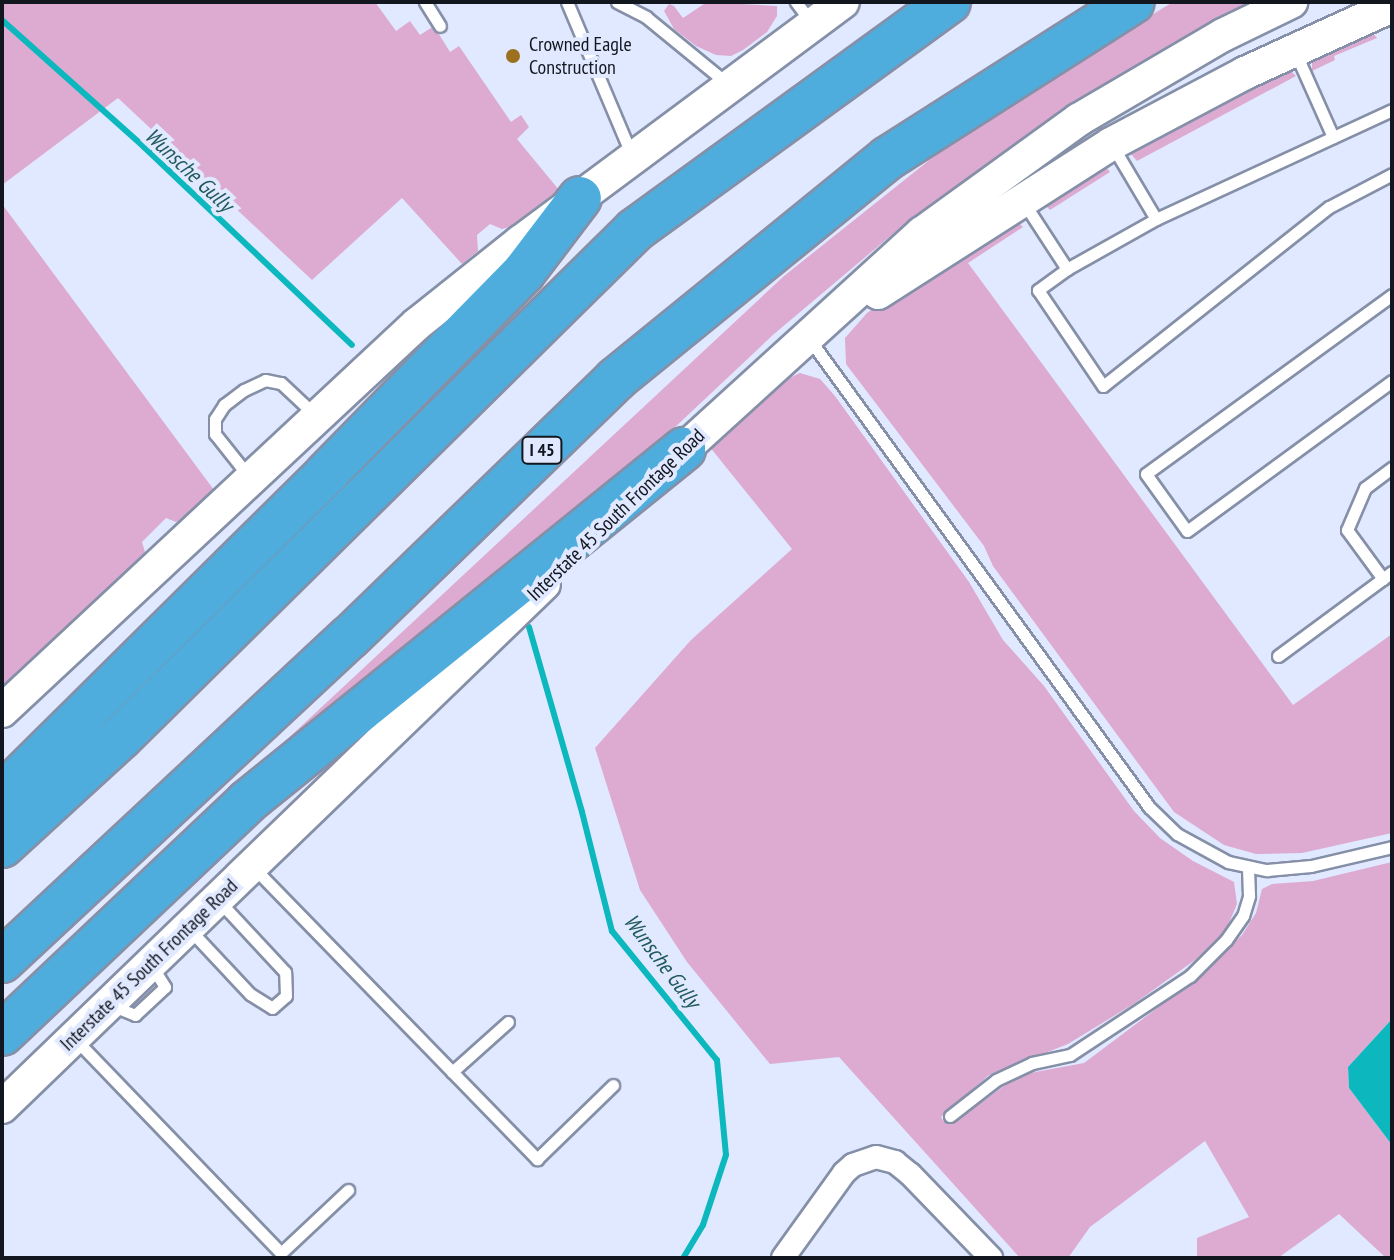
<!DOCTYPE html>
<html>
<head>
<meta charset="utf-8">
<style>
  body { margin:0 }
  #map { position:relative; width:1394px; height:1260px; overflow:hidden; background:#e0e9ff; font-family:"PT Sans Narrow",sans-serif }
  div>[style] { position:absolute }
  .green>* { inset:0; background:#ddabd1 }
  .water>* { inset:0; background:#0cb8be }
  .stream>* { height:6px; margin:-3px; padding:0 3px; transform-origin:3px; border-radius:3px; background:#0cb8be }
  .roads { filter:drop-shadow(2px 0 #8590a8) drop-shadow(-2px 0 #8590a8) drop-shadow(0 2px #8590a8) drop-shadow(0 -2px #8590a8) }
  .lane>* { height:11px; margin:-5.5px; padding:0 5.5px; transform-origin:5.5px; border-radius:5.5px; background:#fff }
  .street>* { height:22px; margin:-11px; padding:0 11px; transform-origin:11px; border-radius:11px; background:#fff }
  .secondary>* { height:32px; margin:-16px; padding:0 16px; transform-origin:16px; border-radius:16px; background:#fff }
  .highway>* { height:42px; margin:-21px; padding:0 21px; transform-origin:21px; border-radius:21px; background:#4eaddc }
  .dots>* { width:22px; height:22px; translate:-50% -50%; box-sizing:border-box; border:4px solid #e0e9ff; border-radius:50% }
  span { translate:-50% -50%; white-space:nowrap; text-align:center; line-height:1.15; -webkit-text-stroke:8px #e0e9ff; paint-order:stroke }
  .shield-label span { padding:2px 6px; background:#e0e9ff; border:2px solid; border-radius:6px; -webkit-text-stroke-width:0 }
  .shield-label { font-size:18px; color:#12161f; font-weight:700 }
  .poi-label { font-size:20px; color:#12161f }
  .left { translate:0 -50%; text-align:left }
  .street-label { font-size:20px; color:#12161f }
  .water-label { font-size:22px; color:#1f595c; font-style:italic }
  .frame { position:absolute; inset:0; border:4px solid #12161f; pointer-events:none }
</style>
</head>
<body>
<div id="map">
  <div class="green">
    <i style="clip-path:polygon(2px 2px,375px 2px,396px 31px,410px 21px,420px 35px,434px 26px,450px 52px,459px 46px,511px 122px,521px 115px,529px 127px,517px 139px,559px 190px,509px 227px,502px 229px,490px 224px,477px 235px,478px 251px,462px 264px,402px 198px,312px 280px,118px 98px,2px 185px)"></i>
    <i style="clip-path:polygon(707px 2px,777px 6px,777px 16px,767px 32px,743px 50px,731px 56px,716px 55px,696px 46px,674px 29px,664px 11px,669px 4px,674px 6px,683px 18px)"></i>
    <i style="clip-path:polygon(1173px 2px,1256px 2px,1054px 117px,907px 222px,774px 334px,573px 523px,2px 1026px,2px 1005px,784px 276px,932px 158px,1045px 80px)"></i>
    <i style="clip-path:polygon(1372px 32px,1377px 38px,1334px 56px,1335px 60px,1312px 71px,1312px 52px)"></i>
    <i style="clip-path:polygon(1286px 66px,1296px 76px,1137px 161px,1131px 154px,1128px 146px)"></i>
    <i style="clip-path:polygon(1105px 166px,1110px 172px,1050px 210px,1039px 199px)"></i>
    <i style="clip-path:polygon(2px 204px,214px 490px,185px 518px,176px 522px,166px 518px,142px 542px,145px 552px,137px 565px,2px 693px)"></i>
    <i style="clip-path:polygon(1017px 221px,1023px 227px,968px 263px,1293px 705px,1392px 634px,1392px 833px,1302px 853px,1256px 854px,1224px 845px,1174px 812px,993px 566px,984px 546px,846px 364px,845px 338px,867px 313px,958px 248px)"></i>
    <i style="clip-path:polygon(800px 373px,820px 379px,835px 396px,969px 582px,1003px 640px,1044px 686px,1134px 811px,1160px 838px,1193px 861px,1234px 882px,1237px 904px,1226px 930px,1195px 960px,1135px 1003px,1068px 1044px,989px 1075px,941px 1117px,944px 1122px,956px 1121px,1019px 1075px,1084px 1063px,1200px 976px,1242px 935px,1256px 913px,1262px 889px,1272px 884px,1313px 881px,1392px 862px,1392px 1019px,1348px 1067px,1349px 1088px,1392px 1145px,1392px 1258px,1386px 1258px,1339px 1214px,1278px 1258px,1197px 1258px,1197px 1238px,1249px 1217px,1205px 1141px,1090px 1227px,1068px 1258px,1020px 1258px,839px 1057px,770px 1064px,687px 962px,640px 890px,595px 748px,691px 640px,792px 549px,709px 446px,781px 382px)"></i>
  </div>
  <div class="water">
    <i style="clip-path:polygon(1392px 1019px,1392px 1145px,1349px 1088px,1348px 1067px)"></i>
  </div>
  <div class="stream">
    <i style="left:2px;top:20px;width:191px;rotate:41.8deg"></i>
    <i style="left:144px;top:147px;width:287px;rotate:43.6deg"></i>
    <i style="left:529px;top:627px;width:192px;rotate:74deg"></i>
    <i style="left:582px;top:812px;width:123px;rotate:75.9deg"></i>
    <i style="left:612px;top:931px;width:166px;rotate:50.9deg"></i>
    <i style="left:717px;top:1060px;width:95px;rotate:84.6deg"></i>
    <i style="left:726px;top:1155px;width:74px;rotate:108.2deg"></i>
    <i style="left:703px;top:1225px;width:39px;rotate:121deg"></i>
  </div>
  <div class="roads">
    <div class="lane">
      <i style="left:425px;top:2px;width:28px;rotate:58deg"></i>
      <i style="left:567px;top:2px;width:167px;rotate:67.1deg"></i>
      <i style="left:617px;top:2px;width:33px;rotate:27deg"></i>
      <i style="left:646px;top:17px;width:107px;rotate:39.3deg"></i>
      <i style="left:796px;top:2px;width:26px;rotate:53deg"></i>
      <i style="left:1296px;top:54px;width:91px;rotate:66deg"></i>
      <i style="left:1392px;top:110px;width:260px;rotate:155.2deg"></i>
      <i style="left:1156px;top:219px;width:102px;rotate:150.7deg"></i>
      <i style="left:1067px;top:269px;width:36px;rotate:144deg"></i>
      <i style="left:1038px;top:290px;width:116px;rotate:55.9deg"></i>
      <i style="left:1103px;top:386px;width:288px;rotate:-38.4deg"></i>
      <i style="left:1329px;top:207px;width:71px;rotate:-27.6deg"></i>
      <i style="left:1112px;top:145px;width:86px;rotate:59.3deg"></i>
      <i style="left:1024px;top:203px;width:79px;rotate:56.9deg"></i>
      <i style="left:1392px;top:295px;width:304px;rotate:144deg"></i>
      <i style="left:1146px;top:474px;width:70px;rotate:54.3deg"></i>
      <i style="left:1187px;top:531px;width:254px;rotate:-36.2deg"></i>
      <i style="left:810px;top:340px;width:577px;rotate:54.02deg"></i>
      <i style="left:1149px;top:807px;width:39px;rotate:44deg"></i>
      <i style="left:1177px;top:834px;width:58px;rotate:28.8deg"></i>
      <i style="left:1228px;top:862px;width:40px;rotate:12deg"></i>
      <i style="left:1267px;top:870px;width:44px;rotate:-5.2deg"></i>
      <i style="left:1311px;top:866px;width:83px;rotate:-13.2deg"></i>
      <i style="left:250px;top:478px;width:56px;rotate:-128.5deg"></i>
      <i style="left:215px;top:434px;width:15px;rotate:-90deg"></i>
      <i style="left:215px;top:419px;width:17px;rotate:-57deg"></i>
      <i style="left:224px;top:405px;width:25px;rotate:-37deg"></i>
      <i style="left:244px;top:390px;width:23px;rotate:-25deg"></i>
      <i style="left:265px;top:380px;width:16px;rotate:11deg"></i>
      <i style="left:281px;top:383px;width:45px;rotate:43.2deg"></i>
      <i style="left:1383px;top:579px;width:61px;rotate:-126.3deg"></i>
      <i style="left:1347px;top:530px;width:46px;rotate:-66.8deg"></i>
      <i style="left:1365px;top:488px;width:34px;rotate:-37deg"></i>
      <i style="left:1278px;top:656px;width:142px;rotate:-36.4deg"></i>
      <i style="left:255px;top:869px;width:405px;rotate:45.8deg"></i>
      <i style="left:537px;top:1159px;width:106px;rotate:-44.2deg"></i>
      <i style="left:191px;top:931px;width:86px;rotate:46.9deg"></i>
      <i style="left:250px;top:994px;width:26px;rotate:32deg"></i>
      <i style="left:272px;top:1008px;width:18px;rotate:-41deg"></i>
      <i style="left:286px;top:996px;width:24px;rotate:-92deg"></i>
      <i style="left:285px;top:972px;width:96px;rotate:-132.9deg"></i>
      <i style="left:113px;top:1006px;width:24px;rotate:22deg"></i>
      <i style="left:135px;top:1015px;width:41px;rotate:-43deg"></i>
      <i style="left:165px;top:987px;width:22px;rotate:-122deg"></i>
      <i style="left:77px;top:1041px;width:294px;rotate:46.1deg"></i>
      <i style="left:281px;top:1253px;width:92px;rotate:-43.2deg"></i>
      <i style="left:452px;top:1072px;width:75px;rotate:-41.8deg"></i>
      <i style="left:950px;top:1116px;width:58px;rotate:-38deg"></i>
      <i style="left:996px;top:1080px;width:40px;rotate:-25deg"></i>
      <i style="left:1032px;top:1063px;width:39px;rotate:-12deg"></i>
      <i style="left:1070px;top:1055px;width:144px;rotate:-33.4deg"></i>
      <i style="left:1190px;top:976px;width:51px;rotate:-45deg"></i>
      <i style="left:1226px;top:940px;width:29px;rotate:-55deg"></i>
      <i style="left:1243px;top:916px;width:21px;rotate:-73deg"></i>
      <i style="left:1249px;top:896px;width:29px;rotate:-92deg"></i>
    </div>
    <div class="street">
      <i style="left:783px;top:1258px;width:105px;rotate:-54.3deg"></i>
      <i style="left:844px;top:1173px;width:12px;rotate:-42deg"></i>
      <i style="left:853px;top:1165px;width:24px;rotate:-19deg"></i>
      <i style="left:876px;top:1157px;width:20px;rotate:15deg"></i>
      <i style="left:895px;top:1162px;width:19px;rotate:39deg"></i>
      <i style="left:910px;top:1174px;width:117px;rotate:46deg"></i>
    </div>
    <div class="secondary">
      <i style="left:878px;top:293px;width:277px;rotate:-32.6deg"></i>
      <i style="left:1111px;top:144px;width:152px;rotate:-27.9deg"></i>
      <i style="left:1245px;top:73px;width:162px;rotate:-24.5deg"></i>
      <i style="left:669px;top:463px;width:342px;rotate:-42.3deg"></i>
      <i style="left:922px;top:233px;width:193px;rotate:-35.9deg"></i>
      <i style="left:1078px;top:120px;width:168px;rotate:-30.4deg"></i>
      <i style="left:1223px;top:35px;width:76px;rotate:-25.9deg"></i>
      <i style="left:2px;top:711px;width:567px;rotate:-43deg"></i>
      <i style="left:417px;top:324px;width:132px;rotate:-38.5deg"></i>
      <i style="left:520px;top:242px;width:402px;rotate:-36.6deg"></i>
      <i style="left:2px;top:1107px;width:753px;rotate:-43.98deg"></i>
    </div>
    <div class="highway">
      <i style="left:2px;top:795px;width:458px;rotate:-44.7deg"></i>
      <i style="left:327px;top:473px;width:280px;rotate:-45.6deg"></i>
      <i style="left:523px;top:273px;width:94px;rotate:-52.8deg"></i>
      <i style="left:2px;top:846px;width:161px;rotate:-42.5deg"></i>
      <i style="left:121px;top:737px;width:722px;rotate:-44.61deg"></i>
      <i style="left:635px;top:230px;width:388px;rotate:-36deg"></i>
      <i style="left:2px;top:961px;width:475px;rotate:-43deg"></i>
      <i style="left:350px;top:637px;width:371px;rotate:-44.1deg"></i>
      <i style="left:616px;top:379px;width:350px;rotate:-39.1deg"></i>
      <i style="left:888px;top:158px;width:290px;rotate:-32.5deg"></i>
      <i style="left:2px;top:1034px;width:337px;rotate:-43.4deg"></i>
      <i style="left:247px;top:802px;width:562px;rotate:-38.93deg"></i>
    </div>
  </div>
  <div class="dots">
    <i style="left:513px;top:56px;background:#9d7020"></i>
  </div>
  <div class="shield-label">
    <span style="left:542px;top:450px">I 45</span>
  </div>
  <div class="poi-label">
    <span class="left" style="left:529px;top:56px">Crowned Eagle<br>Construction</span>
  </div>
  <div class="street-label">
    <span style="left:616px;top:515px;rotate:-44deg">Interstate 45 South Frontage Road</span>
    <span style="left:149px;top:965px;rotate:-44deg">Interstate 45 South Frontage Road</span>
  </div>
  <div class="water-label">
    <span style="left:189px;top:170px;rotate:43deg">Wunsche Gully</span>
    <span style="left:662px;top:961px;rotate:53deg">Wunsche Gully</span>
  </div>
  <div class="frame"></div>
</div>
</body>
</html>
